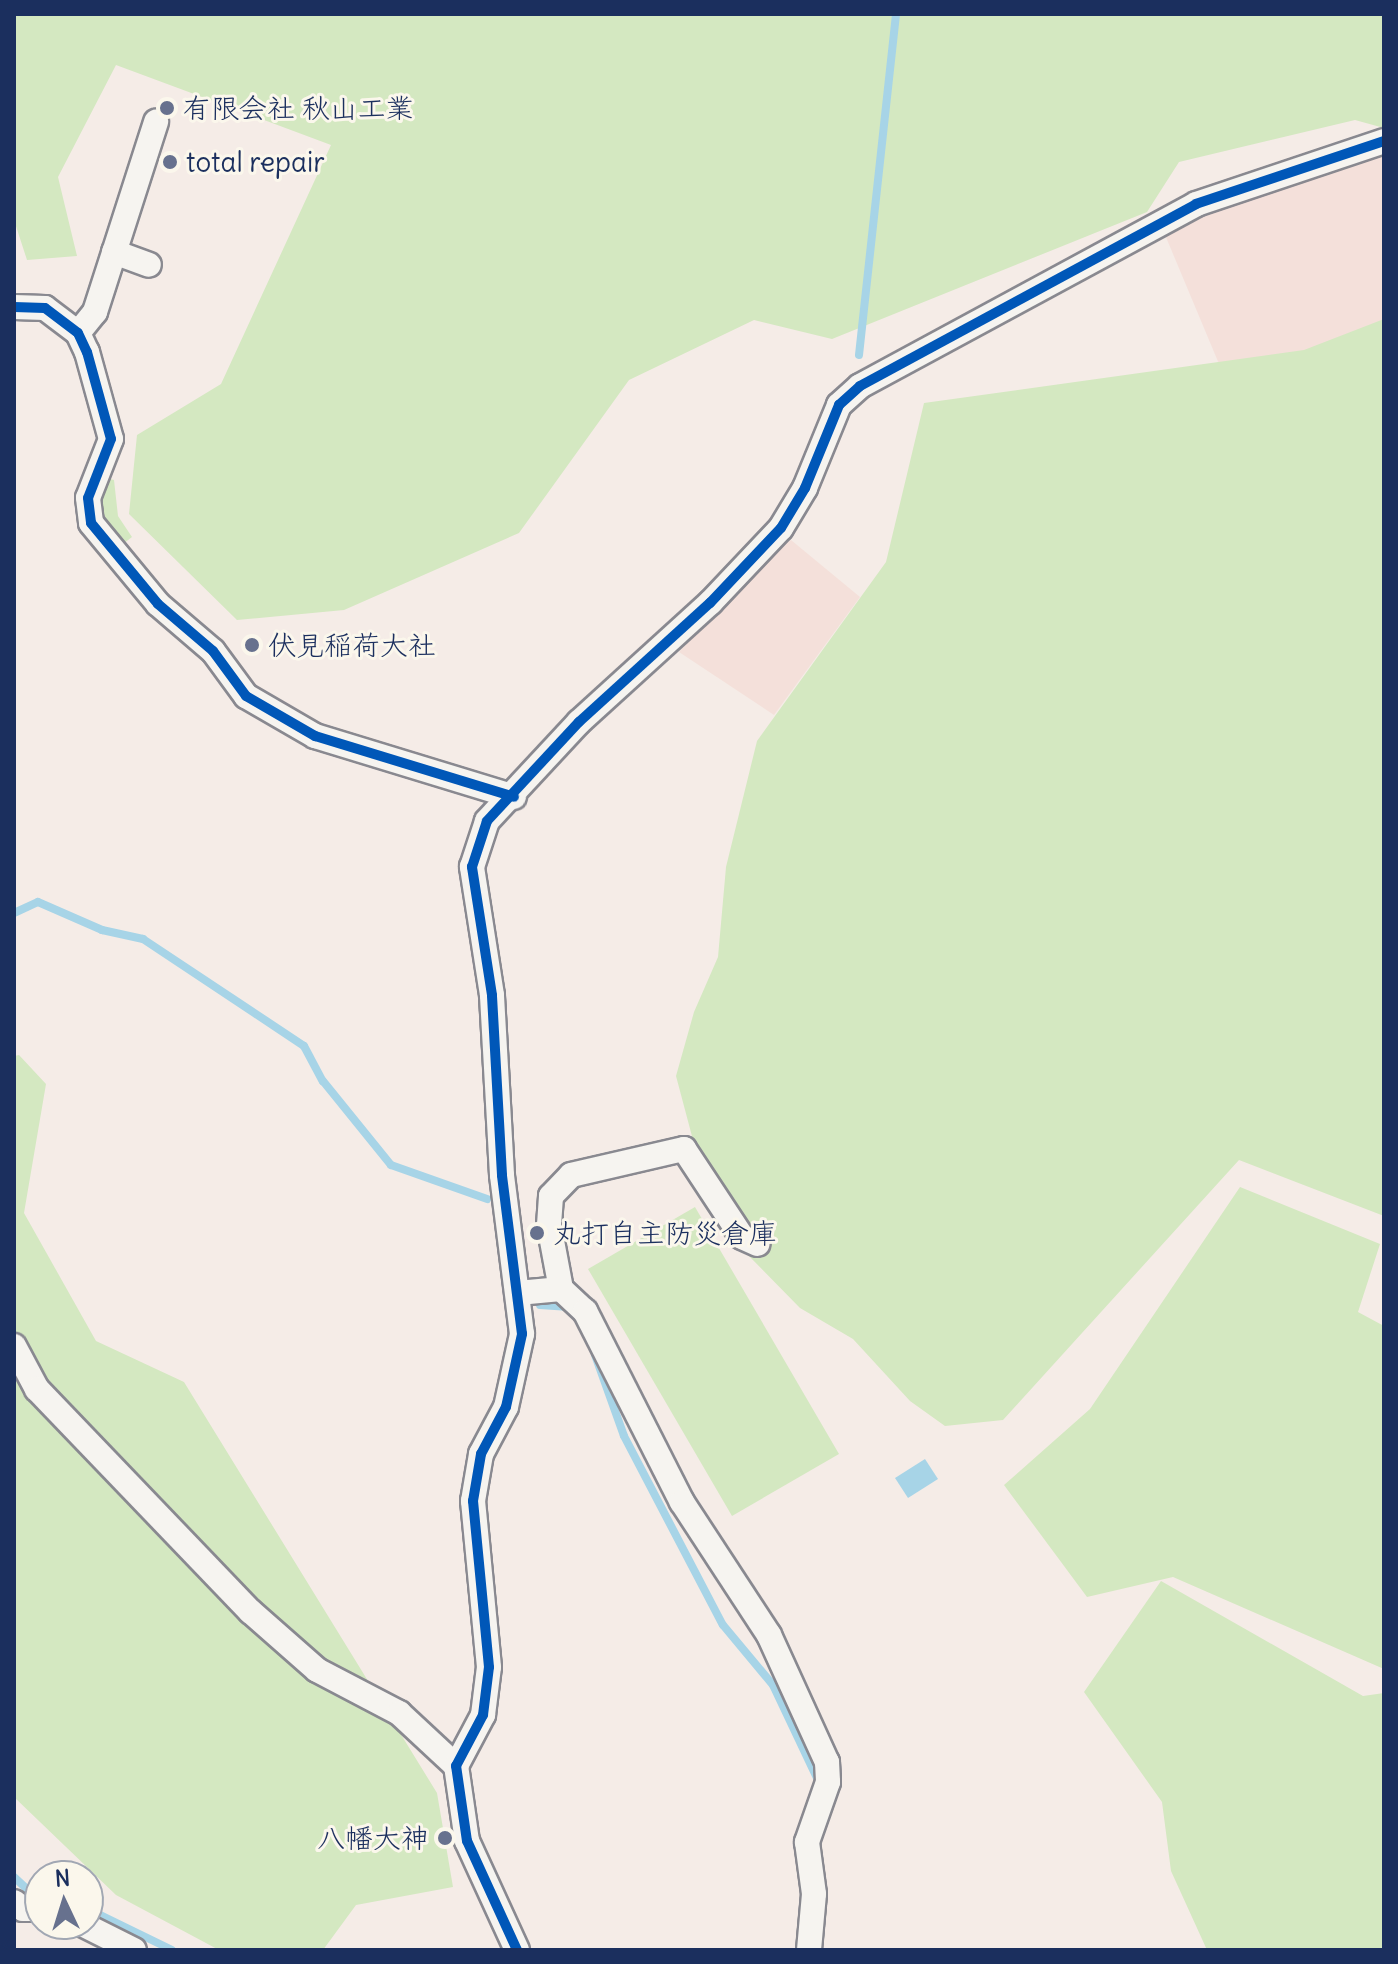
<!DOCTYPE html>
<html>
<head>
<meta charset="utf-8">
<style>
  body { margin:0 }
  #map { position:relative; width:1398px; height:1964px; overflow:hidden; background:#f5ece7; font-family:Delius,"Klee One",sans-serif }
  div>[style] { position:absolute }
  .built>* { inset:0; background:#f4e0da }
  .green>* { inset:0; background:#d4e8c1 }
  .water>* { inset:0; background:#a7d4e7 }
  .stream>* { height:8px; margin:-4px; padding:0 4px; transform-origin:4px; border-radius:4px; background:#a7d4e7 }
  .roads { filter:drop-shadow(2px 0 #898990) drop-shadow(-2px 0 #898990) drop-shadow(0 2px #898990) drop-shadow(0 -2px #898990) }
  .minor>* { height:24px; margin:-12px; padding:0 12px; transform-origin:12px; border-radius:12px; background:#f6f4f0 }
  .cycleway>* { height:10px; margin:-5px; padding:0 5px; transform-origin:5px; border-radius:5px; background:#0057b8 }
  .dots>* { width:22px; height:22px; translate:-50% -50%; box-sizing:border-box; border:4px solid #fbf7ec; border-radius:50% }
  span { translate:-50% -50%; white-space:nowrap; text-align:center; line-height:1.15; -webkit-text-stroke:6px #fbf7ec; paint-order:stroke }
  .poi-label { font-size:28px; color:#1b2f5e }
  .left { translate:0 -50%; text-align:left }
  .right { translate:-100% -50%; text-align:right }
  .frame { position:absolute; inset:0; border:16px solid #1b2f5e; pointer-events:none }
  .north { position:absolute; left:24px; top:1860px; width:80px; height:80px; box-sizing:border-box; background:#fbf7ec; border:2px solid #a1a7b3; border-radius:50%; rotate:356deg; font-size:22px; font-weight:700; line-height:32px; text-align:center; color:#1b2f5e }
  .north::after { content:''; display:block; margin:auto; width:28px; height:36px; background:#67718e; clip-path:polygon(50% 0,100% 100%,50% 72%,0 100%) }
</style>
</head>
<body>
<div id="map">
  <div class="built">
    <i style="clip-path:polygon(1384px 152px,1384px 342px,1222px 371px,1163px 230px,1199px 211px)"></i>
    <i style="clip-path:polygon(791px 540px,860px 597px,774px 715px,679px 652px,780px 545px)"></i>
  </div>
  <div class="green">
    <i style="clip-path:polygon(14px 14px,1384px 14px,1384px 128px,1355px 120px,1179px 162px,1147px 212px,832px 339px,754px 320px,629px 380px,519px 533px,344px 610px,237px 620px,129px 514px,137px 435px,221px 384px,331px 145px,116px 65px,58px 177px,77px 256px,27px 260px,14px 220px)"></i>
    <i style="clip-path:polygon(1384px 319px,1384px 1216px,1239px 1160px,1003px 1420px,945px 1426px,910px 1401px,853px 1339px,800px 1308px,749px 1256px,693px 1140px,676px 1076px,694px 1012px,718px 957px,726px 867px,757px 741px,886px 562px,924px 403px,1304px 350px)"></i>
    <i style="clip-path:polygon(106px 478px,114px 480px,118px 516px,132px 537px,119px 547px,96px 516px)"></i>
    <i style="clip-path:polygon(19px 1055px,46px 1084px,24px 1213px,96px 1341px,184px 1382px,437px 1793px,453px 1887px,356px 1905px,323px 1950px,219px 1950px,116px 1895px,14px 1797px,14px 1056px)"></i>
    <i style="clip-path:polygon(1240px 1187px,1380px 1244px,1358px 1312px,1384px 1326px,1384px 1669px,1173px 1577px,1087px 1597px,1004px 1485px,1090px 1409px)"></i>
    <i style="clip-path:polygon(695px 1207px,839px 1454px,732px 1516px,588px 1269px)"></i>
    <i style="clip-path:polygon(1161px 1581px,1363px 1696px,1384px 1693px,1384px 1950px,1207px 1950px,1171px 1871px,1162px 1802px,1084px 1692px)"></i>
  </div>
  <div class="water">
    <i style="clip-path:polygon(925px 1459px,938px 1479px,908px 1498px,895px 1478px)"></i>
  </div>
  <div class="stream">
    <i style="left:859px;top:355px;width:343px;rotate:-83.8deg"></i>
    <i style="left:14px;top:913px;width:26px;rotate:-25deg"></i>
    <i style="left:38px;top:902px;width:70px;rotate:23.6deg"></i>
    <i style="left:102px;top:930px;width:42px;rotate:12.4deg"></i>
    <i style="left:143px;top:939px;width:193px;rotate:33.6deg"></i>
    <i style="left:304px;top:1046px;width:40px;rotate:62deg"></i>
    <i style="left:323px;top:1081px;width:108px;rotate:51deg"></i>
    <i style="left:391px;top:1165px;width:102px;rotate:19.5deg"></i>
    <i style="left:540px;top:1305px;width:26px;rotate:4deg"></i>
    <i style="left:595px;top:1355px;width:86px;rotate:70.3deg"></i>
    <i style="left:624px;top:1436px;width:213px;rotate:62.4deg"></i>
    <i style="left:723px;top:1625px;width:78px;rotate:50.2deg"></i>
    <i style="left:773px;top:1685px;width:103px;rotate:64.7deg"></i>
    <i style="left:14px;top:1877px;width:23px;rotate:43deg"></i>
    <i style="left:31px;top:1893px;width:9px;rotate:6deg"></i>
    <i style="left:88px;top:1909px;width:93px;rotate:26deg"></i>
  </div>
  <div class="roads">
    <div class="minor">
      <i style="left:114px;top:252px;width:37px;rotate:20deg"></i>
      <i style="left:14px;top:307px;width:31px;rotate:2deg"></i>
      <i style="left:45px;top:308px;width:41px;rotate:37.1deg"></i>
      <i style="left:78px;top:333px;width:21px;rotate:65deg"></i>
      <i style="left:87px;top:352px;width:90px;rotate:74.6deg"></i>
      <i style="left:111px;top:439px;width:63px;rotate:111.3deg"></i>
      <i style="left:88px;top:498px;width:25px;rotate:83deg"></i>
      <i style="left:91px;top:523px;width:105px;rotate:50.4deg"></i>
      <i style="left:158px;top:604px;width:72px;rotate:40.5deg"></i>
      <i style="left:213px;top:651px;width:56px;rotate:53.7deg"></i>
      <i style="left:246px;top:696px;width:80px;rotate:30.1deg"></i>
      <i style="left:315px;top:736px;width:208px;rotate:17deg"></i>
      <i style="left:78px;top:333px;width:27px;rotate:-51deg"></i>
      <i style="left:95px;top:312px;width:200px;rotate:-72.2deg"></i>
      <i style="left:561px;top:1289px;width:65px;rotate:-100.6deg"></i>
      <i style="left:549px;top:1225px;width:29px;rotate:-86deg"></i>
      <i style="left:551px;top:1196px;width:29px;rotate:-46deg"></i>
      <i style="left:571px;top:1175px;width:116px;rotate:-13deg"></i>
      <i style="left:684px;top:1149px;width:105px;rotate:56.6deg"></i>
      <i style="left:742px;top:1237px;width:17px;rotate:24deg"></i>
      <i style="left:518px;top:1293px;width:43px;rotate:-5.3deg"></i>
      <i style="left:561px;top:1289px;width:33px;rotate:43deg"></i>
      <i style="left:585px;top:1311px;width:214px;rotate:63.1deg"></i>
      <i style="left:682px;top:1502px;width:159px;rotate:56.8deg"></i>
      <i style="left:769px;top:1635px;width:140px;rotate:65.5deg"></i>
      <i style="left:827px;top:1762px;width:20px;rotate:87deg"></i>
      <i style="left:828px;top:1782px;width:64px;rotate:109.3deg"></i>
      <i style="left:807px;top:1842px;width:52px;rotate:82.3deg"></i>
      <i style="left:814px;top:1894px;width:56px;rotate:95.1deg"></i>
      <i style="left:14px;top:1346px;width:49px;rotate:61.9deg"></i>
      <i style="left:37px;top:1389px;width:308px;rotate:46.2deg"></i>
      <i style="left:250px;top:1611px;width:89px;rotate:41.4deg"></i>
      <i style="left:317px;top:1670px;width:93px;rotate:27.7deg"></i>
      <i style="left:399px;top:1713px;width:78px;rotate:42.9deg"></i>
      <i style="left:14px;top:1902px;width:11px;rotate:38deg"></i>
      <i style="left:23px;top:1909px;width:17px"></i>
      <i style="left:82px;top:1924px;width:58px;rotate:26.6deg"></i>
      <i style="left:517px;top:1950px;width:120px;rotate:-114.6deg"></i>
      <i style="left:467px;top:1841px;width:76px;rotate:-98.3deg"></i>
      <i style="left:456px;top:1766px;width:58px;rotate:-62.1deg"></i>
      <i style="left:483px;top:1715px;width:48px;rotate:-82.9deg"></i>
      <i style="left:489px;top:1667px;width:167px;rotate:-95.5deg"></i>
      <i style="left:473px;top:1501px;width:48px;rotate:-80.3deg"></i>
      <i style="left:481px;top:1454px;width:53px;rotate:-62deg"></i>
      <i style="left:506px;top:1407px;width:75px;rotate:-77.6deg"></i>
      <i style="left:522px;top:1334px;width:160px;rotate:-97.2deg"></i>
      <i style="left:502px;top:1175px;width:180px;rotate:-93.2deg"></i>
      <i style="left:492px;top:995px;width:130px;rotate:-98.9deg"></i>
      <i style="left:472px;top:867px;width:48px;rotate:-71.9deg"></i>
      <i style="left:487px;top:821px;width:135px;rotate:-47.1deg"></i>
      <i style="left:579px;top:722px;width:177px;rotate:-42.3deg"></i>
      <i style="left:710px;top:603px;width:103px;rotate:-46.6deg"></i>
      <i style="left:781px;top:528px;width:47px;rotate:-59deg"></i>
      <i style="left:805px;top:488px;width:90px;rotate:-67.7deg"></i>
      <i style="left:839px;top:405px;width:28px;rotate:-42deg"></i>
      <i style="left:860px;top:386px;width:382px;rotate:-28.4deg"></i>
      <i style="left:1196px;top:204px;width:198px;rotate:-18.5deg"></i>
    </div>
  </div>
  <div class="cycleway">
    <i style="left:14px;top:307px;width:31px;rotate:2deg"></i>
    <i style="left:45px;top:308px;width:41px;rotate:37.1deg"></i>
    <i style="left:78px;top:333px;width:21px;rotate:65deg"></i>
    <i style="left:87px;top:352px;width:90px;rotate:74.6deg"></i>
    <i style="left:111px;top:439px;width:63px;rotate:111.3deg"></i>
    <i style="left:88px;top:498px;width:25px;rotate:83deg"></i>
    <i style="left:91px;top:523px;width:105px;rotate:50.4deg"></i>
    <i style="left:158px;top:604px;width:72px;rotate:40.5deg"></i>
    <i style="left:213px;top:651px;width:56px;rotate:53.7deg"></i>
    <i style="left:246px;top:696px;width:80px;rotate:30.1deg"></i>
    <i style="left:315px;top:736px;width:208px;rotate:17deg"></i>
    <i style="left:517px;top:1950px;width:120px;rotate:-114.6deg"></i>
    <i style="left:467px;top:1841px;width:76px;rotate:-98.3deg"></i>
    <i style="left:456px;top:1766px;width:58px;rotate:-62.1deg"></i>
    <i style="left:483px;top:1715px;width:48px;rotate:-82.9deg"></i>
    <i style="left:489px;top:1667px;width:167px;rotate:-95.5deg"></i>
    <i style="left:473px;top:1501px;width:48px;rotate:-80.3deg"></i>
    <i style="left:481px;top:1454px;width:53px;rotate:-62deg"></i>
    <i style="left:506px;top:1407px;width:75px;rotate:-77.6deg"></i>
    <i style="left:522px;top:1334px;width:160px;rotate:-97.2deg"></i>
    <i style="left:502px;top:1175px;width:180px;rotate:-93.2deg"></i>
    <i style="left:492px;top:995px;width:130px;rotate:-98.9deg"></i>
    <i style="left:472px;top:867px;width:48px;rotate:-71.9deg"></i>
    <i style="left:487px;top:821px;width:135px;rotate:-47.1deg"></i>
    <i style="left:579px;top:722px;width:177px;rotate:-42.3deg"></i>
    <i style="left:710px;top:603px;width:103px;rotate:-46.6deg"></i>
    <i style="left:781px;top:528px;width:47px;rotate:-59deg"></i>
    <i style="left:805px;top:488px;width:90px;rotate:-67.7deg"></i>
    <i style="left:839px;top:405px;width:28px;rotate:-42deg"></i>
    <i style="left:860px;top:386px;width:382px;rotate:-28.4deg"></i>
    <i style="left:1196px;top:204px;width:198px;rotate:-18.5deg"></i>
  </div>
  <div class="dots">
    <i style="left:167px;top:108px;background:#67718e"></i>
    <i style="left:170px;top:162px;background:#67718e"></i>
    <i style="left:252px;top:645px;background:#67718e"></i>
    <i style="left:537px;top:1233px;background:#67718e"></i>
    <i style="left:445px;top:1838px;background:#67718e"></i>
  </div>
  <div class="poi-label">
    <span class="left" style="left:183px;top:108px">有限会社 秋山工業</span>
    <span class="left" style="left:186px;top:162px">total repair</span>
    <span class="left" style="left:268px;top:645px">伏見稲荷大社</span>
    <span class="left" style="left:553px;top:1233px">丸打自主防災倉庫</span>
    <span class="right" style="left:429px;top:1838px">八幡大神</span>
  </div>
  <div class="frame"></div>
  <div class="north">N</div>
</div>
</body>
</html>
